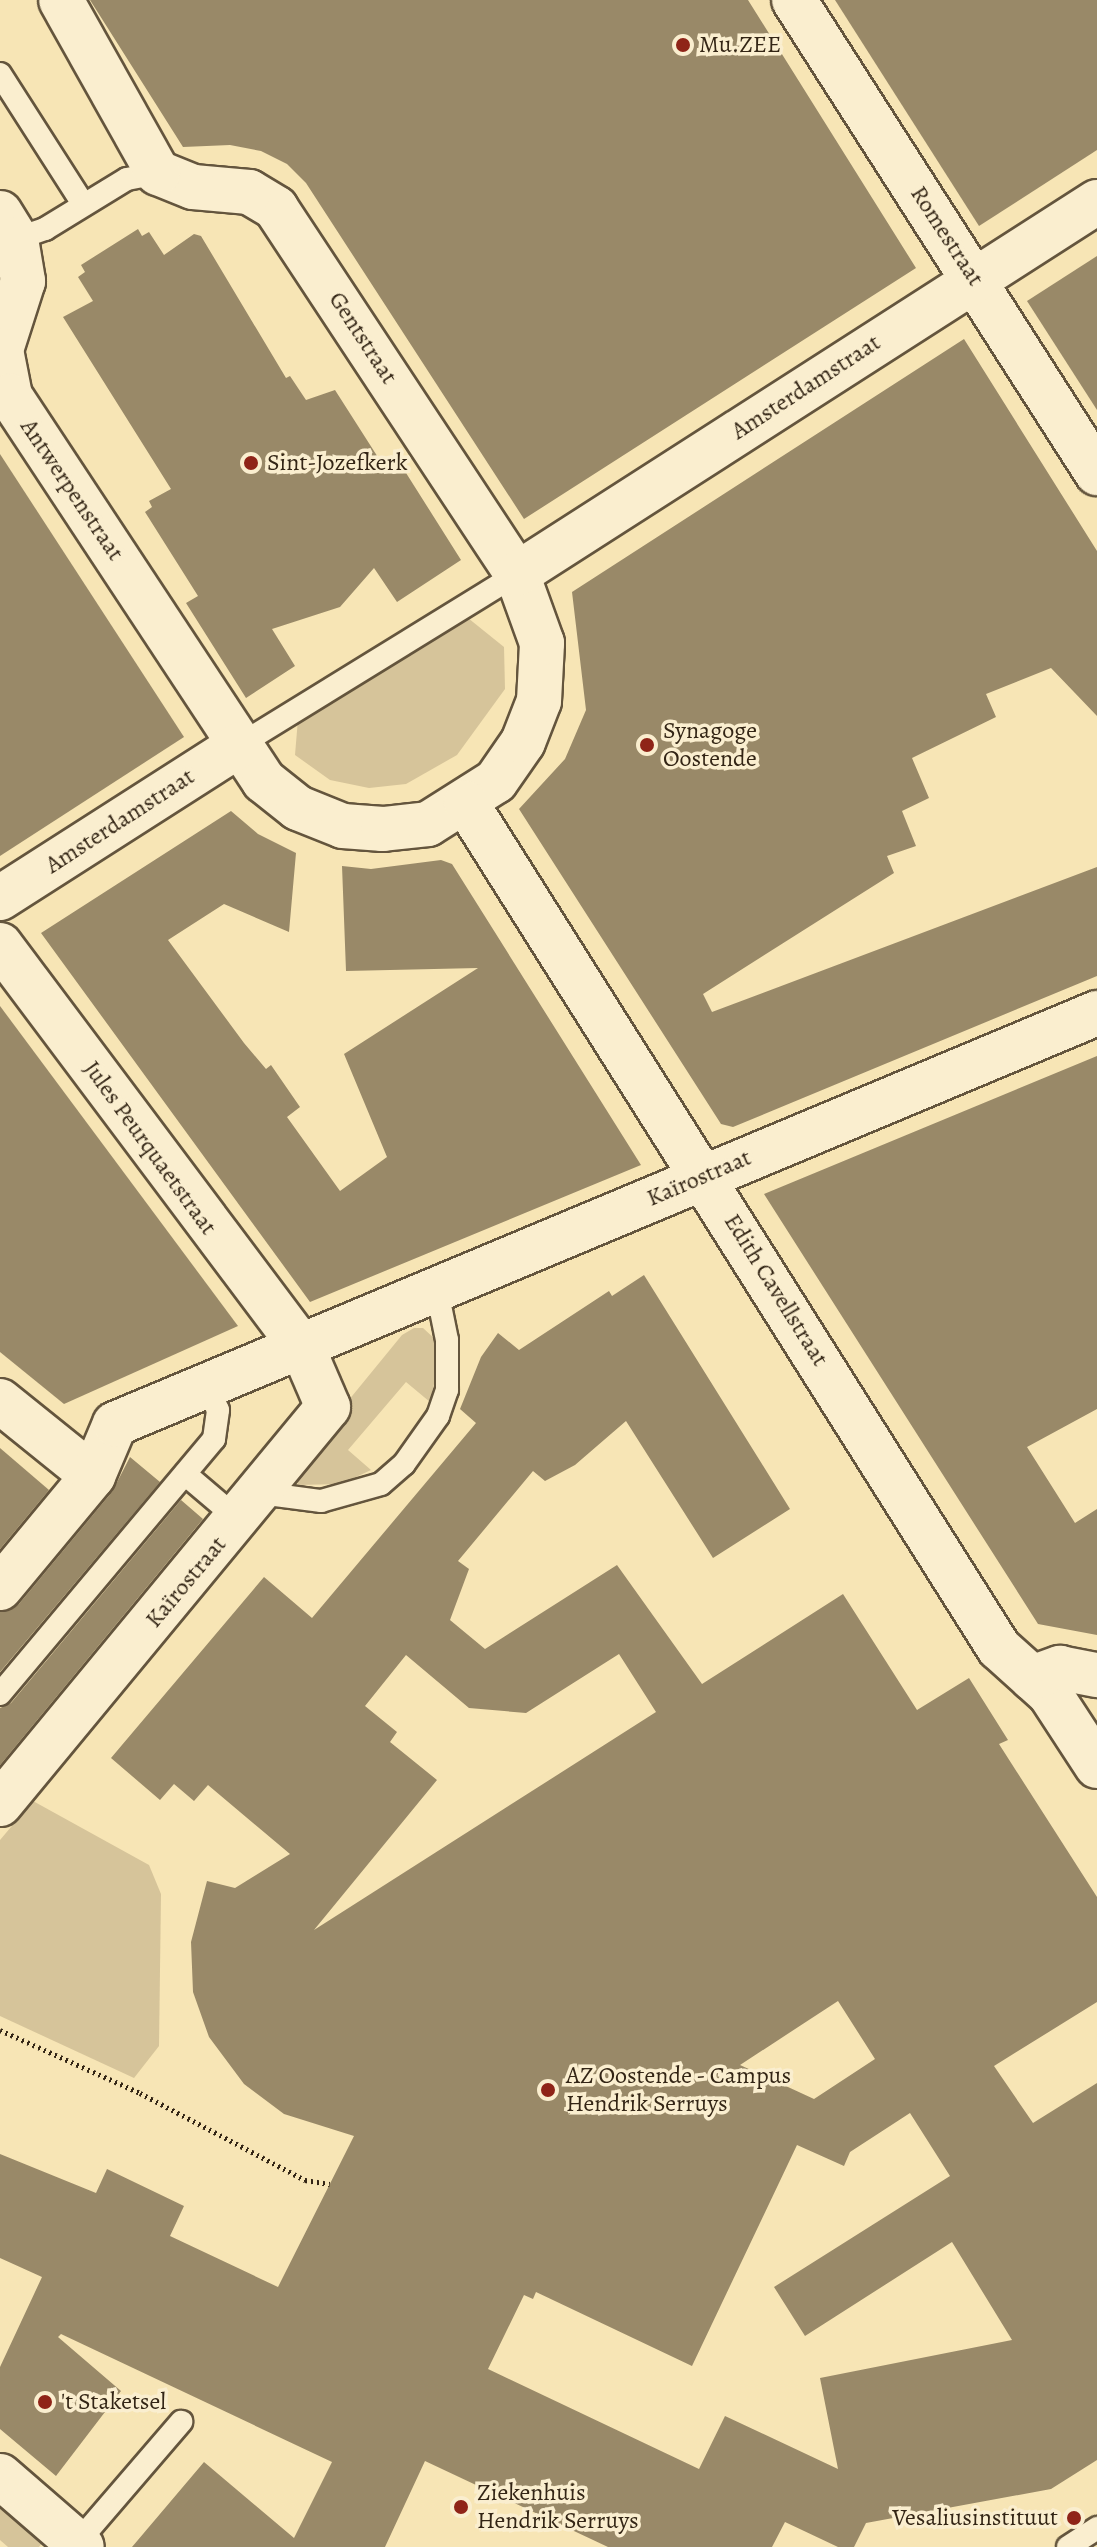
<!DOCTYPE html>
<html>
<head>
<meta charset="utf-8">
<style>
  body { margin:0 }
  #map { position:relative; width:1097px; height:2547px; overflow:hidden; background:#f7e5b5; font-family:Alegreya,serif }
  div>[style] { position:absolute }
  .green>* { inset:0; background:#d6c49a }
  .building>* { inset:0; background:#998968 }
  .path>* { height:5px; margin-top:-2.5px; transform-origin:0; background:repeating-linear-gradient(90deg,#332515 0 2px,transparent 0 6px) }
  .roads { filter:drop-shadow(2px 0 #64553d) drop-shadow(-2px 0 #64553d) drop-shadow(0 2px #64553d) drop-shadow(0 -2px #64553d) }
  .lane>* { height:22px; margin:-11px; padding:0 11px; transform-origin:11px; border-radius:11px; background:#faeecf }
  .street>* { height:44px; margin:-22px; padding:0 22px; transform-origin:22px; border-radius:22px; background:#faeecf }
  .dots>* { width:22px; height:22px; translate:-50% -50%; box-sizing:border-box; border:4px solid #faeecf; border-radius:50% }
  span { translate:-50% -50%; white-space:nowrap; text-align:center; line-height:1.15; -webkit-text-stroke:7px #faeecf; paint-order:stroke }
  .poi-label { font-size:24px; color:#332515 }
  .left { translate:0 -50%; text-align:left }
  .right { translate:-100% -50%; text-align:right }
  .street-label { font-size:24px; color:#332515 }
</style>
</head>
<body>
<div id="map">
  <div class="green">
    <i style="clip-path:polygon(468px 618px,504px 647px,505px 689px,457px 755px,406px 784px,369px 788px,330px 780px,295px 755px,298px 719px)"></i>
    <i style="clip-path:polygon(414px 1328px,423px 1328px,436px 1340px,438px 1366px,430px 1402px,406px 1382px,348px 1450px,371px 1470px,341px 1484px,298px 1485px,294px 1467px,402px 1335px)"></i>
    <i style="clip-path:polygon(33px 1801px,149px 1865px,161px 1894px,159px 2046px,134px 2078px,0 2016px,0 1840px)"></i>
    <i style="clip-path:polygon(0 2499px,46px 2538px,39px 2547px,8px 2547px,0 2540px)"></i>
  </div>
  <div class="building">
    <i style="clip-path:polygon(90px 0,748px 0,916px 268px,524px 519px,306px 183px,287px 164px,261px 151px,230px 145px,183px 147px)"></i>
    <i style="clip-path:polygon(835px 0,1097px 0,1097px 150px,979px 226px)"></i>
    <i style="clip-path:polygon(138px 229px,142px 236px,149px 232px,164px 255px,194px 234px,201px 236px,286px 378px,290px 376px,306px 400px,335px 390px,388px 473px,401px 465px,461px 560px,397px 602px,374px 568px,340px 607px,272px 629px,295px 666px,246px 698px,186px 603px,198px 596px,145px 512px,152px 507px,149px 501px,171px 489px,63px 317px,93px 301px,78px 277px,85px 272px,81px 265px)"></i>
    <i style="clip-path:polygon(1097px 256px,1097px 410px,1027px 301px)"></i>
    <i style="clip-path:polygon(964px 339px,1097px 551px,1097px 716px,1051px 668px,986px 694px,996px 717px,912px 758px,929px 798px,902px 811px,916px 846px,887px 856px,894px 873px,703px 994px,712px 1012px,1097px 867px,1097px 976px,733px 1127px,721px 1124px,519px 809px,565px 759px,586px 710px,572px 592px)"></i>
    <i style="clip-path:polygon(0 454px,184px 737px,0 856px)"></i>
    <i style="clip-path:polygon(231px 811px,258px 834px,296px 853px,289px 932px,224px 904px,168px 940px,244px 1043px,266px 1069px,271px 1065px,300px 1107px,287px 1117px,340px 1191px,387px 1157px,344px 1054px,478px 968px,346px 971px,342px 866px,371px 869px,441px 860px,452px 864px,641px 1165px,310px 1302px,41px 933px)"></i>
    <i style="clip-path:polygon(0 1006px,238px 1326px,64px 1404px,0 1352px)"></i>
    <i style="clip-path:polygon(1097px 1056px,1097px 1409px,1027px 1447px,1075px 1523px,1097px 1509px,1097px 1635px,1038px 1624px,764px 1194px)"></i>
    <i style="clip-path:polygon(evenodd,644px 1275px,790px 1509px,713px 1558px,626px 1421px,575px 1465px,545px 1481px,533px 1471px,458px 1561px,469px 1569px,450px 1620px,485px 1649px,617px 1565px,702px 1684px,843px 1594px,917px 1710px,969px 1678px,1008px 1740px,999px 1744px,1097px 1897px,1097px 2002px,994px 2066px,1033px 2123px,1097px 2083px,1097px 2460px,1051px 2489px,866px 2523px,854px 2547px,838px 2547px,785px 2522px,772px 2547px,608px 2547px,425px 2461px,385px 2547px,132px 2547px,204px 2462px,294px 2538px,332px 2462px,61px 2334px,58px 2337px,121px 2391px,56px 2476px,0 2429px,0 2367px,42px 2277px,0 2258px,0 2154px,96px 2193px,107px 2169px,184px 2206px,170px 2236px,278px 2287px,354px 2136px,284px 2114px,244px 2084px,209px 2037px,193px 1992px,191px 1942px,207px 1881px,235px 1888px,290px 1854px,208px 1785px,194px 1801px,174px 1784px,160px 1800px,111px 1758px,264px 1577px,312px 1618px,476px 1423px,460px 1409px,481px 1357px,498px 1333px,519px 1350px,609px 1291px,612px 1296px,644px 1275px,619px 1654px,656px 1712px,314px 1930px,437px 1780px,390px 1742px,397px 1732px,365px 1706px,406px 1655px,469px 1708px,526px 1713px,619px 1654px,644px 1275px,838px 2001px,875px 2059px,814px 2099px,740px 2065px,838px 2001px,644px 1275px,910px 2113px,950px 2176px,774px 2287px,805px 2336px,952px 2242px,1012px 2340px,820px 2378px,838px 2469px,725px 2416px,699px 2469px,488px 2369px,524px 2295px,533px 2299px,536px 2292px,692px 2366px,797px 2145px,844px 2166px,850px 2152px,910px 2113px)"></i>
    <i style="clip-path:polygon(0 1448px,49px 1490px,0 1549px)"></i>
    <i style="clip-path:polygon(130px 1457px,160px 1482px,0 1672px,0 1612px,19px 1604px,112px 1492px)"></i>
    <i style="clip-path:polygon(181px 1500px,203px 1519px,0 1765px,0 1708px,11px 1703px)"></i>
  </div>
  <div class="path">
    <i style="left:0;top:2030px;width:154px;rotate:24.2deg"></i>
    <i style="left:140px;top:2093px;width:187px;rotate:27.8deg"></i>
    <i style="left:305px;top:2180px;width:25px;rotate:9deg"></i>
  </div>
  <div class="roads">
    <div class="lane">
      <i style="left:0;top:74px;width:154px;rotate:57.4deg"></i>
      <i style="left:16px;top:239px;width:31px;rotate:-19deg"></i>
      <i style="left:45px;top:229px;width:96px;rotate:-31.4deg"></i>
      <i style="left:127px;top:179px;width:32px;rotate:-11deg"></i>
      <i style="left:241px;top:744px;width:324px;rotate:-31.6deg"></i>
      <i style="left:185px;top:1474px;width:70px;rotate:40.3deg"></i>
      <i style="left:260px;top:1493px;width:62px;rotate:7.5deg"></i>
      <i style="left:321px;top:1501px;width:62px;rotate:-15.8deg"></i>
      <i style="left:381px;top:1484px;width:30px;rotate:-41deg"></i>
      <i style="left:404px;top:1464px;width:59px;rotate:-54.7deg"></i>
      <i style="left:438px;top:1416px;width:28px;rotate:-71deg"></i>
      <i style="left:447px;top:1390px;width:50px;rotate:-90deg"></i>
      <i style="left:447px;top:1340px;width:50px;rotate:-101.5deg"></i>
      <i style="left:0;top:1694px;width:333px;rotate:-50deg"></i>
      <i style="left:214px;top:1439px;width:29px;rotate:-82deg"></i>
      <i style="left:218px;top:1410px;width:26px;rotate:-115deg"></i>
      <i style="left:77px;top:2543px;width:160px;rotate:-49.3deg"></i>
      <i style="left:1068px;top:2547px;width:35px;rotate:-33deg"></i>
    </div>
    <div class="street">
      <i style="left:794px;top:0;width:562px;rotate:57.36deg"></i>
      <i style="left:0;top:213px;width:31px;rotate:58deg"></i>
      <i style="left:16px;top:239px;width:43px;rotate:80.5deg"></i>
      <i style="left:23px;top:281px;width:72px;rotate:107.7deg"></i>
      <i style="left:1px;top:350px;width:47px;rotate:78.9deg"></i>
      <i style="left:10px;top:396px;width:461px;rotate:56.6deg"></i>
      <i style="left:264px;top:781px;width:43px;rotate:38.5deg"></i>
      <i style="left:298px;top:808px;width:48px;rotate:21.8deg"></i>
      <i style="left:343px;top:826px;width:40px;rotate:4.3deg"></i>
      <i style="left:383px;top:829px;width:45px;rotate:-6.3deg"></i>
      <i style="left:428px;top:824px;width:80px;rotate:-32.3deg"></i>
      <i style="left:496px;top:781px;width:47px;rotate:-55.3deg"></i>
      <i style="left:523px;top:742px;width:44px;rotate:-68.7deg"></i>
      <i style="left:539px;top:701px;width:58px;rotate:-87deg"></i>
      <i style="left:542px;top:643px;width:73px;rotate:-109.9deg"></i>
      <i style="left:517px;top:574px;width:438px;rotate:-123.4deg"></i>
      <i style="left:276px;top:208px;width:31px;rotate:-149deg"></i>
      <i style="left:249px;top:192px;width:56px;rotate:-174.9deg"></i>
      <i style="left:193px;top:187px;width:38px;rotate:-158deg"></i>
      <i style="left:158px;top:173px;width:198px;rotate:-119.3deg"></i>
      <i style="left:517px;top:574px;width:689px;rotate:-32.68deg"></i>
      <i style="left:466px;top:803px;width:999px;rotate:57.76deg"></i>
      <i style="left:999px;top:1648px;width:69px;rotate:42deg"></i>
      <i style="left:1050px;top:1694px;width:86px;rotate:56.9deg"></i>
      <i style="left:0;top:898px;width:286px;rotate:-32.6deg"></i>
      <i style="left:0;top:945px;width:505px;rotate:53.13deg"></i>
      <i style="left:303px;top:1349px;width:63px;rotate:66.7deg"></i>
      <i style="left:328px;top:1407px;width:515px;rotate:129.56deg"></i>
      <i style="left:0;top:1401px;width:119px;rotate:38.9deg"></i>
      <i style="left:0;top:1588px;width:146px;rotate:-50.3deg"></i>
      <i style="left:93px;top:1476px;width:56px;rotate:-67.1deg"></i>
      <i style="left:115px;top:1424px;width:1065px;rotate:-22.71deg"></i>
      <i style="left:1032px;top:1678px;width:30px;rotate:-20deg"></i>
      <i style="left:1060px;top:1668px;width:38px;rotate:11deg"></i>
      <i style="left:0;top:2476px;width:108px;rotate:40.9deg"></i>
    </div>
  </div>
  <div class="dots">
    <i style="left:683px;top:45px;background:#8f2418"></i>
    <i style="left:251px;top:463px;background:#8f2418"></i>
    <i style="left:647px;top:745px;background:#8f2418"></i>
    <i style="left:548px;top:2090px;background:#8f2418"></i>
    <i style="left:45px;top:2402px;background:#8f2418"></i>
    <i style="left:461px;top:2507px;background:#8f2418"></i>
    <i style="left:1074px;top:2518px;background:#8f2418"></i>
  </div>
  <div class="poi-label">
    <span class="left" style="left:699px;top:45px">Mu.ZEE</span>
    <span class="left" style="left:267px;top:463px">Sint-Jozefkerk</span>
    <span class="left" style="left:663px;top:745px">Synagoge<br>Oostende</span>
    <span class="left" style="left:566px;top:2090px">AZ Oostende - Campus<br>Hendrik Serruys</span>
    <span class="left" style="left:61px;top:2402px">'t Staketsel</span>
    <span class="left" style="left:477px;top:2507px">Ziekenhuis<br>Hendrik Serruys</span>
    <span class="right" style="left:1058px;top:2518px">Vesaliusinstituut</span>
  </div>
  <div class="street-label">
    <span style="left:947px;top:236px;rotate:57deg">Romestraat</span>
    <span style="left:363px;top:338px;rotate:57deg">Gentstraat</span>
    <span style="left:806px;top:387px;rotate:-33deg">Amsterdamstraat</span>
    <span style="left:72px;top:490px;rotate:56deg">Antwerpenstraat</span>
    <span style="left:120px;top:821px;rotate:-33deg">Amsterdamstraat</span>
    <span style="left:150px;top:1148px;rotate:54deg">Jules Peurquaetstraat</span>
    <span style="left:699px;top:1178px;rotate:-23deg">Kaïrostraat</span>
    <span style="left:776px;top:1290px;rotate:58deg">Edith Cavellstraat</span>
    <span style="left:186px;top:1582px;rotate:-50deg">Kaïrostraat</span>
  </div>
</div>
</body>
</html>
